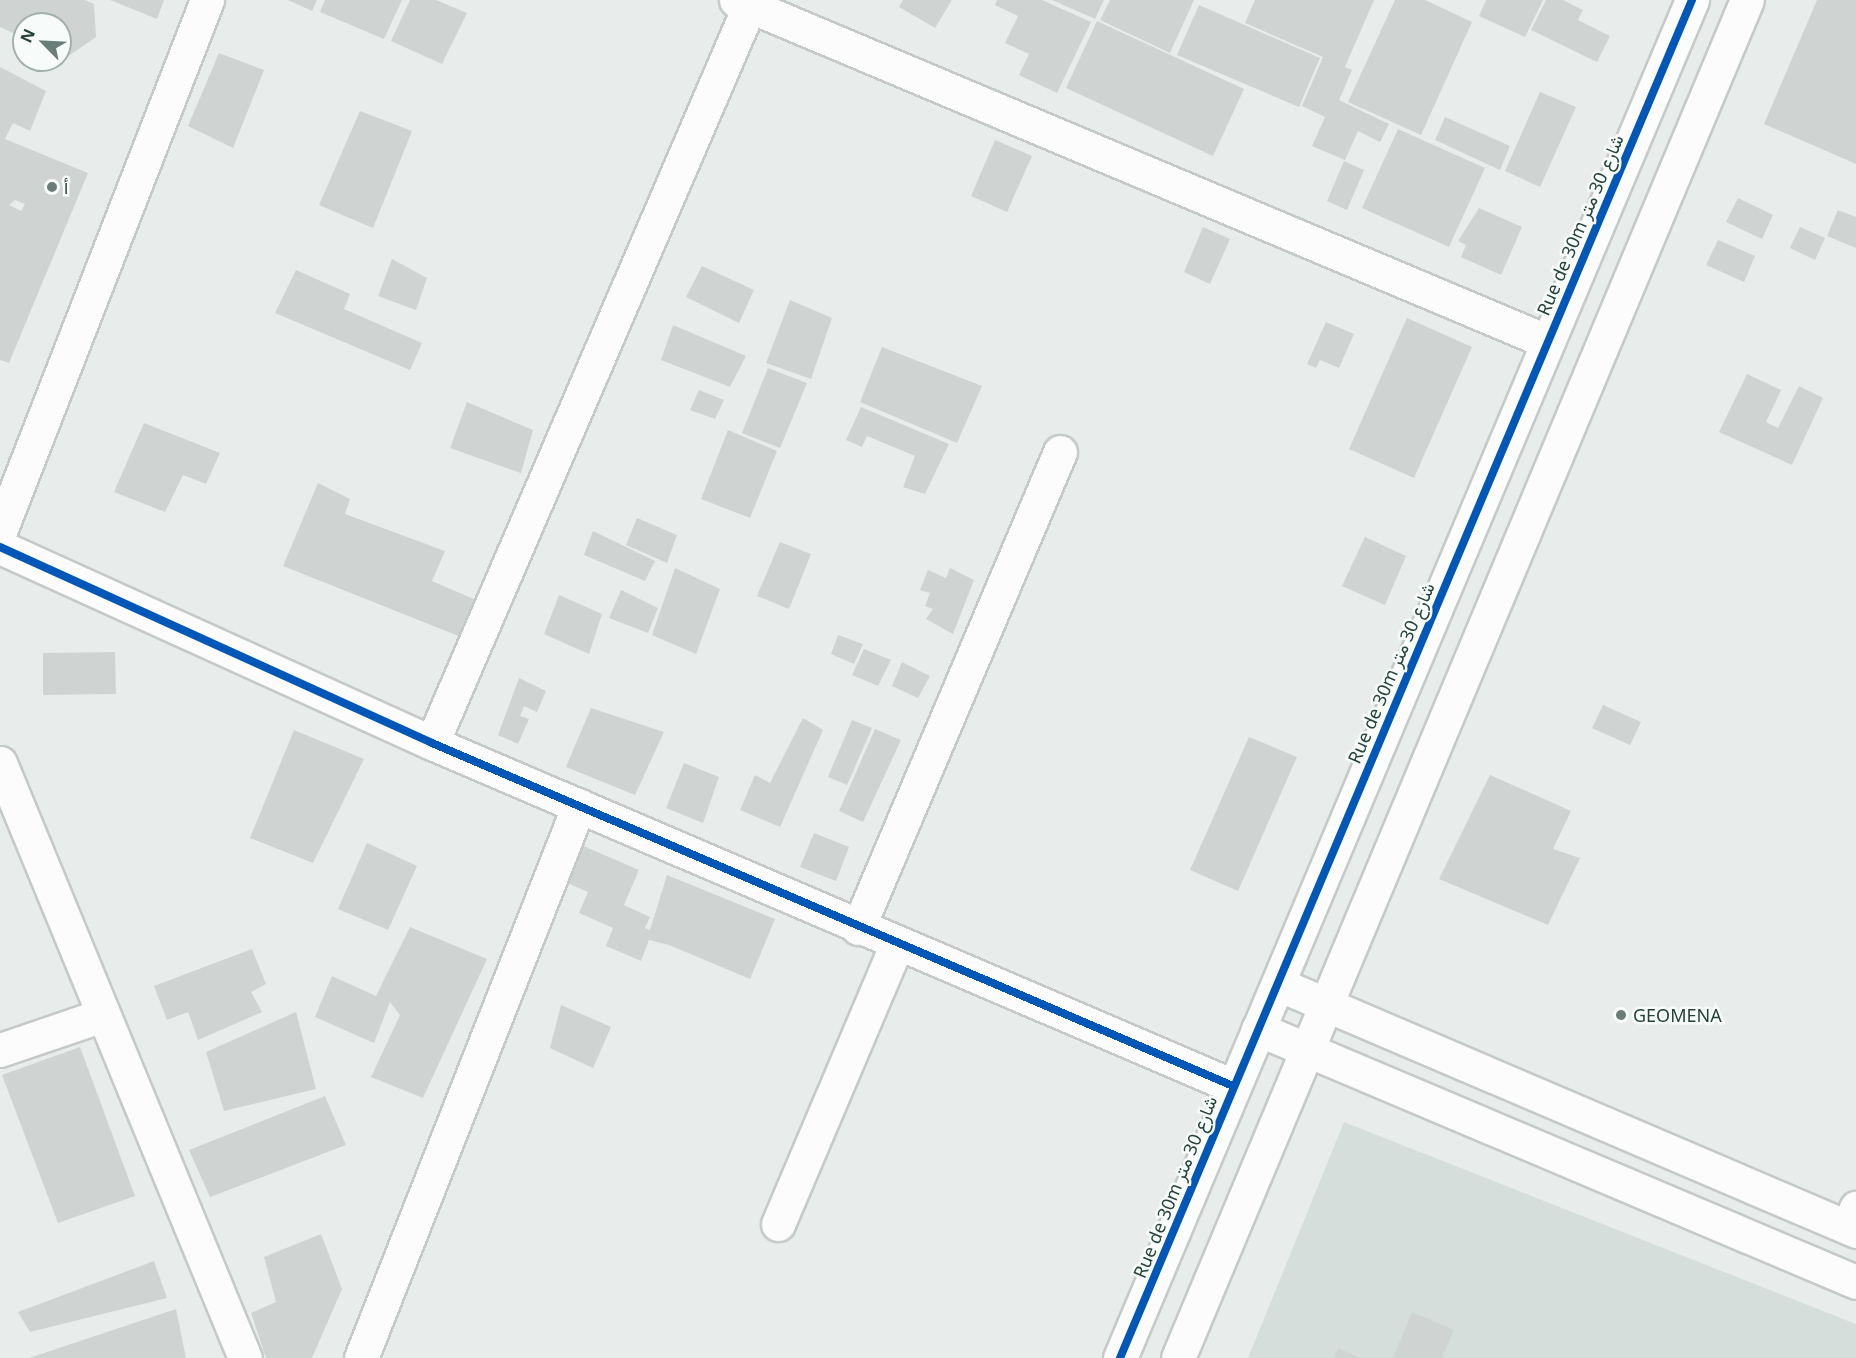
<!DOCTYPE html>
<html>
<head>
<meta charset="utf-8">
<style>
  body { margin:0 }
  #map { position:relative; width:1856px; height:1358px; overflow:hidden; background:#e8edeb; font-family:"Noto Sans",Vazirmatn,sans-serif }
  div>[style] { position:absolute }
  .built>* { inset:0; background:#d6dedb }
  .building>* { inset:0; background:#cfd4d2 }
  .roads { filter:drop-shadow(2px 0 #c5cac8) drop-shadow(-2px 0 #c5cac8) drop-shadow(0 2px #c5cac8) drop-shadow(0 -2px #c5cac8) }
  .minor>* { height:33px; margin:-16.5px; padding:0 16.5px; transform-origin:16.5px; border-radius:16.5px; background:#fcfcfc }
  .tertiary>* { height:33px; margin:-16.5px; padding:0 16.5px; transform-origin:16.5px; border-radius:16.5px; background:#fcfcfc }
  .cycleway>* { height:8px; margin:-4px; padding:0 4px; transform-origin:4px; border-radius:4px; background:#0057b8 }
  .dots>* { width:16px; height:16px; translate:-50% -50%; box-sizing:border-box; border:3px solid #f7fbf9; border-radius:50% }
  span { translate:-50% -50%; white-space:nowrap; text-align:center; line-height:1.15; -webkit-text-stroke:5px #f7fbf9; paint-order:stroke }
  .poi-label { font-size:18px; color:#24423a }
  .left { translate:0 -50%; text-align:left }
  .street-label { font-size:18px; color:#24423a }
  .north { position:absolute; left:12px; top:12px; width:60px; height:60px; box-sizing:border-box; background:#f7fbf9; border:2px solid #a3b1ad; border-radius:50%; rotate:294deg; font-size:16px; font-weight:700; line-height:24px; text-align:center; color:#24423a }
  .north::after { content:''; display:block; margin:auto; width:21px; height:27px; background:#697e78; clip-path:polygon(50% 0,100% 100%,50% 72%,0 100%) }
</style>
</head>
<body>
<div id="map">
  <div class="built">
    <i style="clip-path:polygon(1344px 1122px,1856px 1324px,1856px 1358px,1248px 1358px)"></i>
  </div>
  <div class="building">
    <i style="clip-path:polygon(0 0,85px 0,94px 4px,96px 37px,67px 57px,60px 54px,60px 24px,24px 24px,24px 38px,0 27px)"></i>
    <i style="clip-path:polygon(110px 0,164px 0,157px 19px)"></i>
    <i style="clip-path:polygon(288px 0,317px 0,312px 11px)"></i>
    <i style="clip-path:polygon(325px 0,402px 0,384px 39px,320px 12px)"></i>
    <i style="clip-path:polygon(410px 0,436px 0,467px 13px,442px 64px,391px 41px)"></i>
    <i style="clip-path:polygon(903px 0,952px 0,935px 28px,899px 7px)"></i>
    <i style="clip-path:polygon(997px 0,1042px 0,1091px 22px,1057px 93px,1019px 75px,1029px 54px,1005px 43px,1018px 16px,995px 5px)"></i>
    <i style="clip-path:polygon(1052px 0,1104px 0,1095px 19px)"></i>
    <i style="clip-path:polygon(1110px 0,1194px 0,1170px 53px,1100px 20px)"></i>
    <i style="clip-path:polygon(1255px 0,1374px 0,1345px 67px,1352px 70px,1339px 100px,1389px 124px,1380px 142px,1358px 131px,1345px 160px,1312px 146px,1325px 117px,1302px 106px,1323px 57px,1245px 23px)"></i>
    <i style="clip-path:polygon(1395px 0,1425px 0,1472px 22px,1421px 135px,1348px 102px)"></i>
    <i style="clip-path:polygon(1486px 0,1543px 0,1525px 37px,1479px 16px)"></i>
    <i style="clip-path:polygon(1546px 0,1563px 0,1583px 10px,1578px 20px,1610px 36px,1597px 62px,1531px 30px)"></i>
    <i style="clip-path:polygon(1817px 0,1856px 0,1856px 164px,1764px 124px)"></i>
    <i style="clip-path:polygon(1199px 5px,1320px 58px,1299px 107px,1177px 55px)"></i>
    <i style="clip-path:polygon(1097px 21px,1244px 89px,1213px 156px,1066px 88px)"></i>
    <i style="clip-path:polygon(219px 53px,264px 70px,233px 148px,188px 126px)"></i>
    <i style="clip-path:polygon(evenodd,0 67px,46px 91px,30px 131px,13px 123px,5px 139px,88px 173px,9px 363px,0 360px,0 67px,15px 200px,25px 204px,21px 211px,9px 205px,15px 200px)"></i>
    <i style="clip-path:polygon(1540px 92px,1576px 107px,1540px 187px,1505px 171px)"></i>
    <i style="clip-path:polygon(360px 111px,412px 131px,373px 228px,319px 205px)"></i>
    <i style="clip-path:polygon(1445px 117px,1510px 146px,1500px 170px,1435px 140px)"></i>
    <i style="clip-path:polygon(1398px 129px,1485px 168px,1449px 247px,1362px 208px)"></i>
    <i style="clip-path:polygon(995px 140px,1032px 156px,1007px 212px,971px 196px)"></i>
    <i style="clip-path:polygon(1344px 161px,1364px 170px,1347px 210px,1327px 201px)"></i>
    <i style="clip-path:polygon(1738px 198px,1773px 215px,1762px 239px,1726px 222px)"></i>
    <i style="clip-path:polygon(1479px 208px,1522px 227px,1501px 275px,1461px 257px,1466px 245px,1458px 241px)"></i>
    <i style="clip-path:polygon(1838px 210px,1856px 217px,1856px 248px,1827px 236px)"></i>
    <i style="clip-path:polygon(1203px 227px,1230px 239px,1210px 284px,1184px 272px)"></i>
    <i style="clip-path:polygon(1800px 227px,1825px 238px,1815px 260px,1790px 248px)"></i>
    <i style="clip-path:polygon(1718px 240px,1755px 256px,1744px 282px,1706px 265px)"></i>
    <i style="clip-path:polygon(392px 259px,427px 278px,416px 310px,378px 296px)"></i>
    <i style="clip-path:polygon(702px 266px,754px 290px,739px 323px,686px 297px)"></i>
    <i style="clip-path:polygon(296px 270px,350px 294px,344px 309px,422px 343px,410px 370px,275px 313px)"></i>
    <i style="clip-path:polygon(790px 300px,832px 318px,811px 379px,766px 363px)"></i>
    <i style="clip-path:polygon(1407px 318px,1472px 347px,1414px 478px,1349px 449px)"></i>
    <i style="clip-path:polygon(1326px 322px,1354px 334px,1339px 368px,1320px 360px,1316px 368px,1307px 364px)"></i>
    <i style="clip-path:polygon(673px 325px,746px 356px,730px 387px,661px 360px)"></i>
    <i style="clip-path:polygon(882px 347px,982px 386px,957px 443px,860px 402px)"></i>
    <i style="clip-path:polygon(768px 368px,807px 383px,780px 448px,742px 433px)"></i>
    <i style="clip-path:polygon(1747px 374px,1781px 390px,1766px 422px,1778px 428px,1799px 386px,1823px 398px,1792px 465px,1719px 432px)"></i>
    <i style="clip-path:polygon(699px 390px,724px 400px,715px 419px,690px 410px)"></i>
    <i style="clip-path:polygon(467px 402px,533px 430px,521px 473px,450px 448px)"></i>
    <i style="clip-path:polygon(861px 407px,949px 444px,925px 494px,903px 487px,915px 456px,867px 436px,862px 447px,846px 440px)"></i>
    <i style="clip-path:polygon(144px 423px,220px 453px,206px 484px,183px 475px,165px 512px,114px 492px)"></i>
    <i style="clip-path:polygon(728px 430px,777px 451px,750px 518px,701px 499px)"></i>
    <i style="clip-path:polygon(318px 483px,350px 499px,345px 514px,445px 551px,432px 581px,476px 600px,461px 637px,283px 566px)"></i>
    <i style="clip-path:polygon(637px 518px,677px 535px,667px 563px,626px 545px)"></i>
    <i style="clip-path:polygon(593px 531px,655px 561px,645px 581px,584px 555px)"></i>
    <i style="clip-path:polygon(1365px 537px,1406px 556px,1385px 605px,1342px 586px)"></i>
    <i style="clip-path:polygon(780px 542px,811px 554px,789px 609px,757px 596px)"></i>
    <i style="clip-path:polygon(675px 568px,720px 589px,696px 654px,652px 635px)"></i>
    <i style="clip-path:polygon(950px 568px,974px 580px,953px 634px,926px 619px,933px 609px,925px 606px,930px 593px,920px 590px,928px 570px,946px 578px)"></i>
    <i style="clip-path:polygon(621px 590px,658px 608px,648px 633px,609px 618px)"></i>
    <i style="clip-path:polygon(559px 595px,602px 614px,589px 654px,544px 634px)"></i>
    <i style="clip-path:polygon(838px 635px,863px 644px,854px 664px,831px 654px)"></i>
    <i style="clip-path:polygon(864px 649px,891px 660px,878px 686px,852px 675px)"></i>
    <i style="clip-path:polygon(115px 652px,116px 694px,43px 695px,43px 653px)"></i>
    <i style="clip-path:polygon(902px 662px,930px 676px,918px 698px,892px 686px)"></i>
    <i style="clip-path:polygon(519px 678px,546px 691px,537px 712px,524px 706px,520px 716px,529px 719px,518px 744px,498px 735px)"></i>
    <i style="clip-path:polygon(1603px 705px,1641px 722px,1630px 745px,1592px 728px)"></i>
    <i style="clip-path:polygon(591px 708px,664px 732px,635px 795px,566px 767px)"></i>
    <i style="clip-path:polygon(803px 718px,823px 730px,780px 827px,740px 810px,755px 775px,770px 783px)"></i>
    <i style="clip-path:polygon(852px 720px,872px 728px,847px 785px,828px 777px)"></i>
    <i style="clip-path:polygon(875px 729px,901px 740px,863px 822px,839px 811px)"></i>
    <i style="clip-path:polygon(294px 730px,364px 759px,313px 863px,250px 838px)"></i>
    <i style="clip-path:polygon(1249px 737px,1297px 757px,1238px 891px,1190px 870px)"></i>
    <i style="clip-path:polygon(684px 763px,719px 777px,703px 823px,666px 808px)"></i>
    <i style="clip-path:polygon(1490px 775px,1571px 811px,1553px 849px,1580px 858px,1548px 925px,1439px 879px)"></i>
    <i style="clip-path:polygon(814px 833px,849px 847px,836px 881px,800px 867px)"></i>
    <i style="clip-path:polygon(367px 843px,417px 866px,388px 930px,338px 909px)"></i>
    <i style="clip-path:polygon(581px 845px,639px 870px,624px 905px,650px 917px,645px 928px,650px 930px,667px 875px,775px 919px,750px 979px,669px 945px,649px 940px,641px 961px,606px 946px,613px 928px,579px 913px,588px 892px,565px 882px)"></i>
    <i style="clip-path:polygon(410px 927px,487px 959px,423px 1098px,371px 1077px,400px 1015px,390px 1002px,374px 1043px,315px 1017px,332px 976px,376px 996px)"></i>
    <i style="clip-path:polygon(252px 949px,266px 984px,251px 992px,262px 1012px,198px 1040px,188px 1012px,167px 1020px,154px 986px)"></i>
    <i style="clip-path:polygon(561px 1005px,611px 1027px,593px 1068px,550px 1048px)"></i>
    <i style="clip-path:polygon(296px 1012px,316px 1089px,224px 1111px,206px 1052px)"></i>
    <i style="clip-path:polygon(80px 1047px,135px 1196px,58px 1223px,2px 1075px)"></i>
    <i style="clip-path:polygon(325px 1096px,346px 1145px,210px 1197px,189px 1150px)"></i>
    <i style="clip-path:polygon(321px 1234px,342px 1289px,312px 1358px,266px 1358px,251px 1313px,276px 1302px,264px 1257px)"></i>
    <i style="clip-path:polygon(154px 1261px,167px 1298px,30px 1332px,18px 1312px)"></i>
    <i style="clip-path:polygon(176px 1309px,186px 1358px,29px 1358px)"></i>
    <i style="clip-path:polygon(1412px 1312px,1454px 1330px,1442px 1358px,1393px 1358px)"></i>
    <i style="clip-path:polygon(1338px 1348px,1361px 1358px,1334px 1358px)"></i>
  </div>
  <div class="roads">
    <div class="minor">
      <i style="left:736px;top:0;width:879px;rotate:22.83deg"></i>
      <i style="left:0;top:531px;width:570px;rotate:-68.7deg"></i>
      <i style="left:0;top:547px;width:474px;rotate:24.4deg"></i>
      <i style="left:432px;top:743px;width:871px;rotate:23.18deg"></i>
      <i style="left:432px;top:743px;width:809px;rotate:-66.7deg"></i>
      <i style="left:0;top:763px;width:643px;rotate:67.62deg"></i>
      <i style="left:858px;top:928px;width:517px;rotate:-67.01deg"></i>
      <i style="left:0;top:1050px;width:106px;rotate:-18.8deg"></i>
      <i style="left:778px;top:1224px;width:304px;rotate:-67deg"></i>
      <i style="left:1848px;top:1227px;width:21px;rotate:-67deg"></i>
      <i style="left:361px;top:1358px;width:594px;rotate:-68.48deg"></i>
    </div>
    <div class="tertiary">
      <i style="left:1278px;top:984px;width:629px;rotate:23.14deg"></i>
      <i style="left:1258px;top:1029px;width:649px;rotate:22.93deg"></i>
      <i style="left:1120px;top:1358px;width:1474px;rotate:-67.16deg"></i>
      <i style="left:1178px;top:1358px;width:1472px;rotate:-67.27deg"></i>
    </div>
  </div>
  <div class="cycleway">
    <i style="left:0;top:547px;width:474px;rotate:24.4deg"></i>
    <i style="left:432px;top:743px;width:871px;rotate:23.18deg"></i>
    <i style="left:1120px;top:1358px;width:1474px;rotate:-67.16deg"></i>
  </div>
  <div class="dots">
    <i style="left:52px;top:187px;background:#697e78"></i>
    <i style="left:1621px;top:1015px;background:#697e78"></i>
  </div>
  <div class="poi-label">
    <span class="left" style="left:64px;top:187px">أ</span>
    <span class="left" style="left:1633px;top:1015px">GEOMENA</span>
  </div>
  <div class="street-label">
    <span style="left:1580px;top:225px;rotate:-67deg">Rue de 30m شارع 30 متر</span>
    <span style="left:1391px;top:673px;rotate:-67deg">Rue de 30m شارع 30 متر</span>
    <span style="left:1175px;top:1187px;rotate:-68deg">Rue de 30m شارع 30 متر</span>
  </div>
  <div class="north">N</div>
</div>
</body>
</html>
